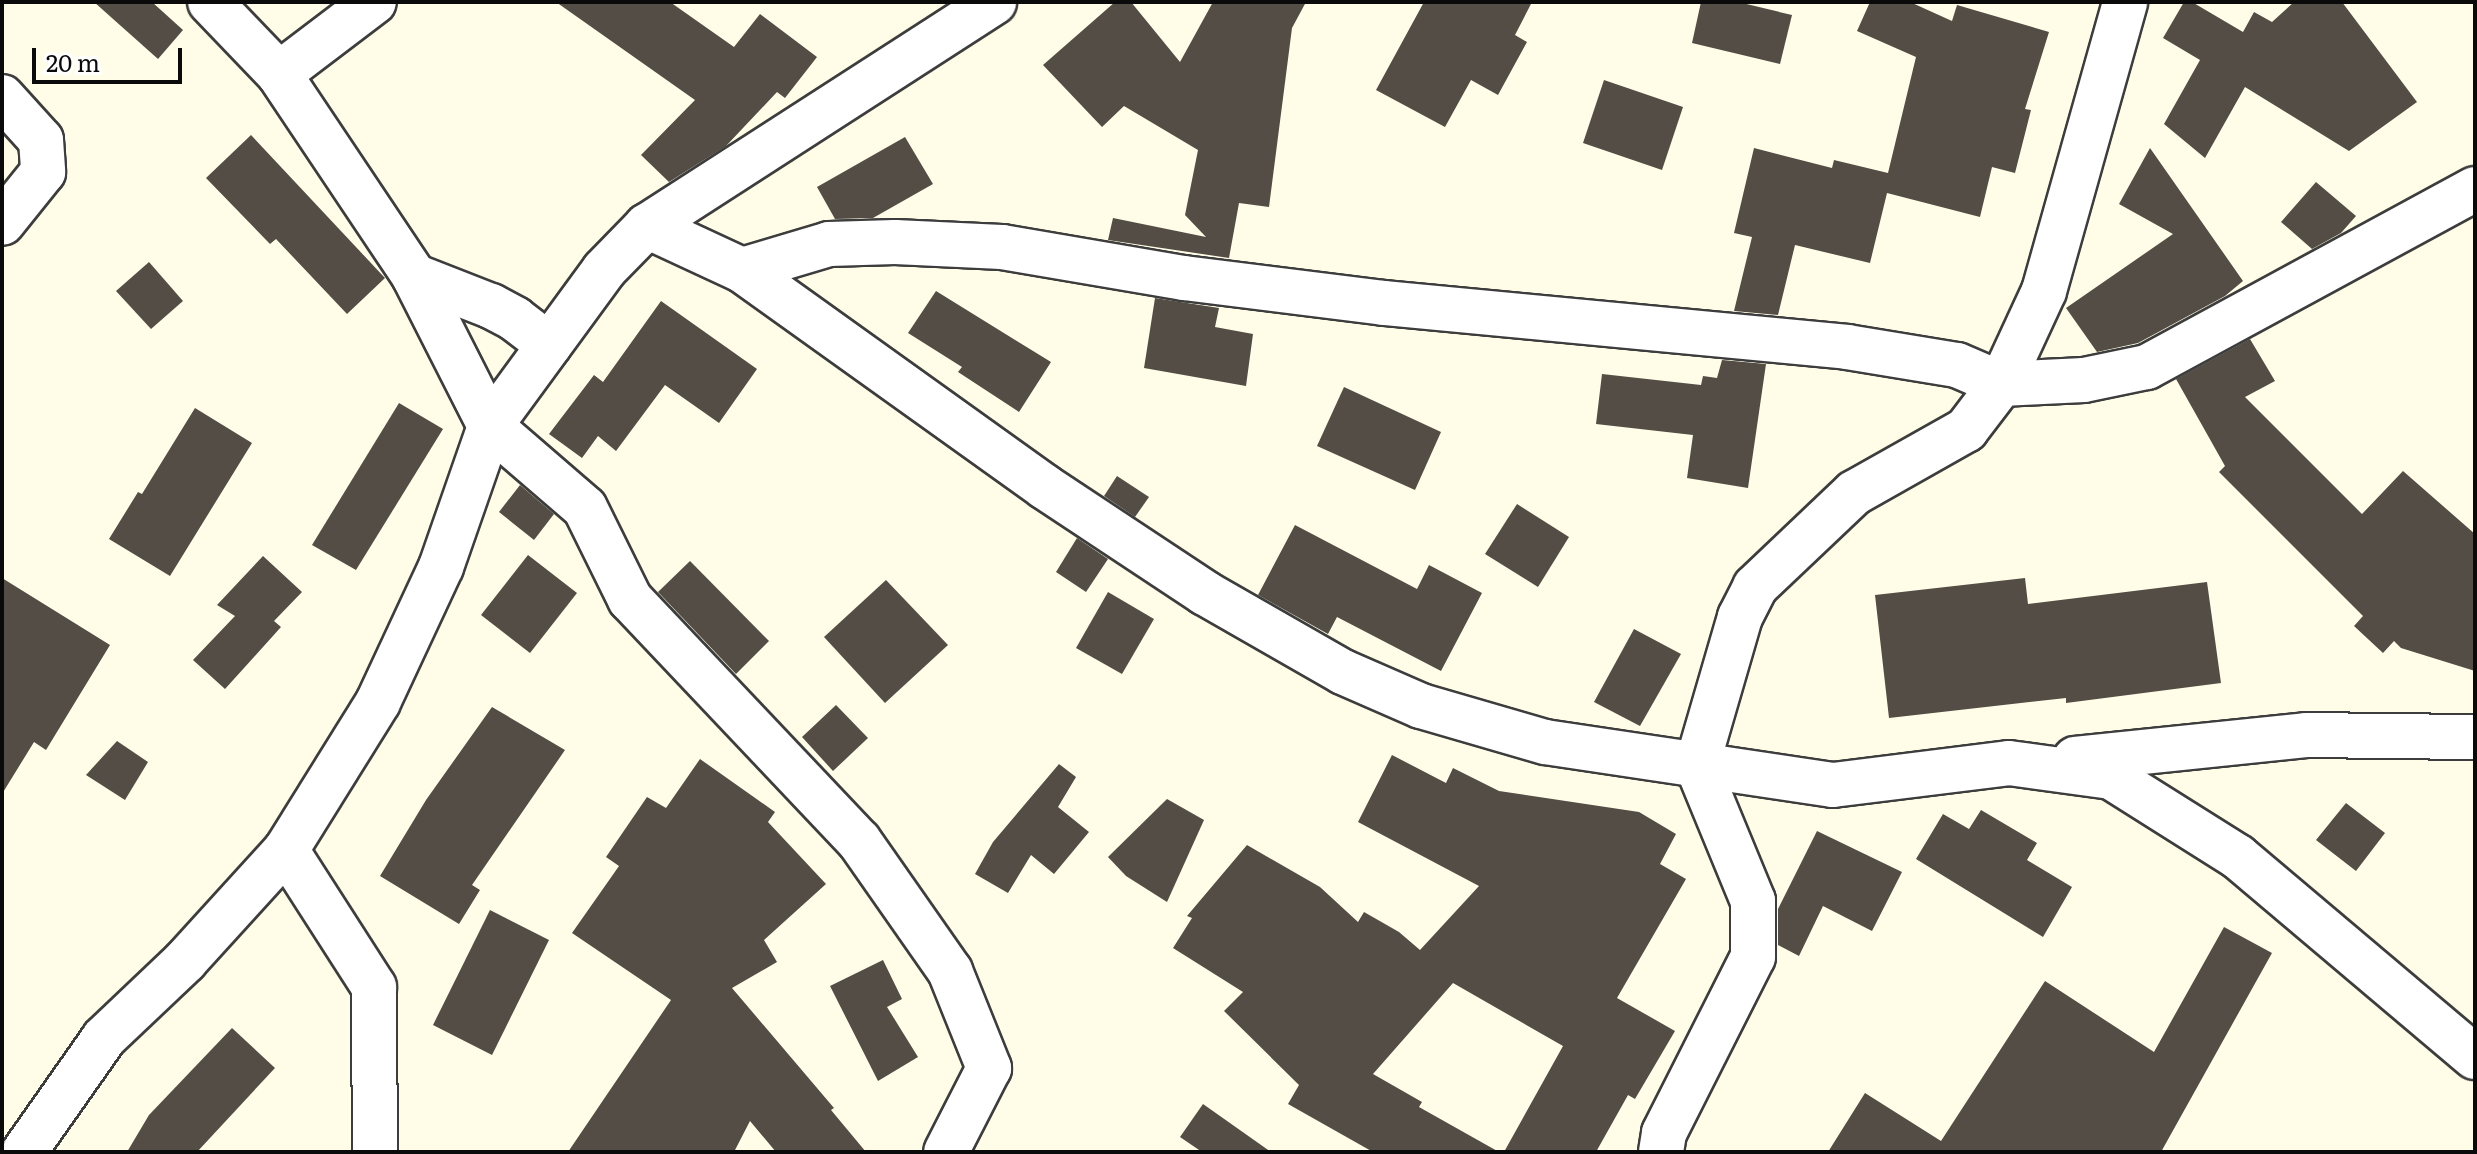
<!DOCTYPE html>
<html>
<head>
<meta charset="utf-8">
<style>
  body { margin:0 }
  #map { position:relative; width:2477px; height:1154px; overflow:hidden; background:#fffde7; font-family:Literata,serif }
  div>[style] { position:absolute }
  .building>* { inset:0; background:#534d46 }
  .roads { filter:drop-shadow(2px 0 #3d3d3d) drop-shadow(-2px 0 #3d3d3d) drop-shadow(0 2px #3d3d3d) drop-shadow(0 -2px #3d3d3d) }
  .street>* { height:44px; margin:-22px; padding:0 22px; transform-origin:22px; border-radius:22px; background:#fff }
  span { translate:-50% -50%; white-space:nowrap; text-align:center; line-height:1.15; -webkit-text-stroke:8px #fff; paint-order:stroke }
  .frame { position:absolute; inset:0; border:4px solid #0a0a0a; pointer-events:none }
  .scale { position:absolute; left:32px; top:48px; width:150px; height:36px; box-sizing:border-box; border:4px solid #0a0a0a; border-top:0; padding-left:10px; font-size:24px; line-height:28px; white-space:nowrap; color:#0a0a0a; -webkit-text-stroke:6px #fff; paint-order:stroke }
</style>
</head>
<body>
<div id="map">
  <div class="building">
    <i style="clip-path:polygon(94px 2px,152px 2px,183px 30px,158px 59px)"></i>
    <i style="clip-path:polygon(556px 2px,670px 2px,734px 47px,760px 14px,817px 57px,785px 98px,777px 92px,726px 146px,669px 182px,641px 155px,695px 100px)"></i>
    <i style="clip-path:polygon(1115px 2px,1131px 2px,1180px 62px,1213px 2px,1306px 2px,1292px 28px,1269px 207px,1239px 203px,1229px 258px,1108px 240px,1113px 218px,1206px 237px,1185px 215px,1198px 150px,1124px 106px,1102px 127px,1043px 65px)"></i>
    <i style="clip-path:polygon(1424px 2px,1532px 2px,1515px 35px,1527px 42px,1498px 95px,1471px 80px,1445px 127px,1376px 90px)"></i>
    <i style="clip-path:polygon(1701px 2px,1738px 2px,1792px 15px,1780px 64px,1692px 43px)"></i>
    <i style="clip-path:polygon(1870px 2px,1910px 2px,1952px 21px,1957px 5px,2049px 32px,2025px 109px,2031px 110px,2015px 173px,1992px 167px,1980px 217px,1887px 193px,1870px 263px,1795px 245px,1778px 315px,1734px 311px,1752px 237px,1734px 233px,1754px 148px,1832px 168px,1834px 160px,1888px 173px,1916px 57px,1857px 31px)"></i>
    <i style="clip-path:polygon(2184px 2px,2192px 2px,2243px 32px,2254px 12px,2272px 22px,2294px 2px,2342px 2px,2417px 102px,2349px 151px,2245px 87px,2205px 158px,2164px 124px,2200px 60px,2163px 38px)"></i>
    <i style="clip-path:polygon(1604px 80px,1683px 107px,1662px 170px,1583px 143px)"></i>
    <i style="clip-path:polygon(251px 135px,385px 278px,347px 314px,276px 239px,270px 244px,206px 178px)"></i>
    <i style="clip-path:polygon(905px 137px,933px 184px,873px 218px,835px 219px,817px 187px)"></i>
    <i style="clip-path:polygon(2150px 148px,2243px 281px,2225px 296px,2138px 343px,2097px 352px,2066px 308px,2173px 234px,2119px 204px)"></i>
    <i style="clip-path:polygon(2316px 182px,2356px 216px,2341px 233px,2312px 249px,2281px 222px)"></i>
    <i style="clip-path:polygon(149px 262px,183px 301px,151px 329px,116px 291px)"></i>
    <i style="clip-path:polygon(936px 291px,1051px 362px,1019px 412px,958px 372px,962px 367px,908px 333px)"></i>
    <i style="clip-path:polygon(1155px 298px,1219px 308px,1215px 327px,1253px 334px,1246px 386px,1144px 368px)"></i>
    <i style="clip-path:polygon(661px 301px,757px 369px,719px 423px,665px 385px,616px 451px,598px 436px,582px 458px,549px 434px,594px 375px,603px 382px)"></i>
    <i style="clip-path:polygon(2250px 339px,2275px 381px,2245px 397px,2362px 514px,2403px 471px,2475px 534px,2475px 671px,2401px 648px,2394px 641px,2383px 653px,2354px 626px,2363px 616px,2219px 472px,2225px 466px,2176px 379px)"></i>
    <i style="clip-path:polygon(1722px 360px,1766px 364px,1748px 488px,1687px 478px,1693px 435px,1596px 424px,1602px 374px,1701px 385px,1703px 376px,1717px 378px)"></i>
    <i style="clip-path:polygon(1344px 387px,1441px 432px,1415px 490px,1317px 446px)"></i>
    <i style="clip-path:polygon(399px 403px,443px 429px,356px 570px,312px 545px)"></i>
    <i style="clip-path:polygon(195px 408px,252px 443px,170px 576px,109px 539px,138px 492px,142px 494px)"></i>
    <i style="clip-path:polygon(1117px 476px,1149px 497px,1135px 517px,1104px 496px)"></i>
    <i style="clip-path:polygon(520px 485px,554px 514px,534px 540px,499px 512px)"></i>
    <i style="clip-path:polygon(1517px 504px,1569px 537px,1538px 587px,1485px 554px)"></i>
    <i style="clip-path:polygon(1295px 525px,1417px 589px,1429px 565px,1482px 593px,1441px 671px,1337px 617px,1328px 634px,1258px 595px)"></i>
    <i style="clip-path:polygon(1077px 538px,1108px 559px,1086px 592px,1056px 572px)"></i>
    <i style="clip-path:polygon(528px 555px,577px 593px,530px 653px,481px 615px)"></i>
    <i style="clip-path:polygon(263px 556px,302px 592px,274px 621px,281px 627px,225px 689px,193px 660px,235px 616px,217px 605px)"></i>
    <i style="clip-path:polygon(690px 561px,769px 641px,736px 674px,658px 592px)"></i>
    <i style="clip-path:polygon(2px 578px,110px 645px,46px 750px,34px 742px,2px 794px)"></i>
    <i style="clip-path:polygon(2025px 578px,2028px 604px,2207px 582px,2221px 683px,2066px 703px,2066px 698px,1889px 718px,1875px 595px)"></i>
    <i style="clip-path:polygon(886px 580px,948px 645px,885px 703px,824px 637px)"></i>
    <i style="clip-path:polygon(1108px 592px,1154px 619px,1122px 674px,1076px 648px)"></i>
    <i style="clip-path:polygon(1634px 629px,1681px 654px,1640px 726px,1594px 702px)"></i>
    <i style="clip-path:polygon(836px 705px,868px 738px,833px 771px,802px 737px)"></i>
    <i style="clip-path:polygon(492px 707px,565px 750px,472px 885px,480px 890px,459px 924px,380px 876px,426px 800px)"></i>
    <i style="clip-path:polygon(117px 741px,148px 762px,125px 800px,86px 775px)"></i>
    <i style="clip-path:polygon(1392px 755px,1446px 783px,1453px 768px,1499px 791px,1639px 812px,1676px 834px,1660px 864px,1686px 879px,1617px 998px,1675px 1031px,1635px 1099px,1628px 1095px,1596px 1152px,1504px 1152px,1563px 1046px,1453px 983px,1373px 1074px,1422px 1102px,1419px 1107px,1499px 1152px,1373px 1152px,1288px 1104px,1299px 1085px,1224px 1011px,1243px 992px,1173px 948px,1192px 918px,1187px 916px,1247px 845px,1320px 887px,1358px 922px,1364px 912px,1399px 932px,1420px 950px,1479px 886px,1358px 822px)"></i>
    <i style="clip-path:polygon(700px 759px,775px 812px,768px 822px,826px 884px,764px 940px,777px 962px,732px 988px,834px 1108px,831px 1110px,866px 1152px,776px 1152px,750px 1121px,734px 1152px,568px 1152px,671px 1000px,572px 933px,619px 866px,606px 857px,647px 797px,666px 808px)"></i>
    <i style="clip-path:polygon(1059px 764px,1076px 777px,1058px 807px,1089px 832px,1054px 874px,1031px 855px,1008px 893px,975px 874px,993px 842px)"></i>
    <i style="clip-path:polygon(1167px 799px,1204px 820px,1167px 902px,1126px 876px,1108px 857px)"></i>
    <i style="clip-path:polygon(2346px 803px,2385px 833px,2356px 871px,2316px 840px)"></i>
    <i style="clip-path:polygon(1981px 810px,2037px 843px,2027px 860px,2072px 887px,2043px 937px,1916px 859px,1943px 814px,1969px 829px)"></i>
    <i style="clip-path:polygon(1817px 831px,1902px 872px,1872px 931px,1823px 906px,1799px 956px,1778px 945px,1778px 909px)"></i>
    <i style="clip-path:polygon(490px 910px,549px 940px,492px 1055px,433px 1025px)"></i>
    <i style="clip-path:polygon(2224px 927px,2272px 953px,2161px 1152px,1828px 1152px,1865px 1093px,1941px 1141px,2045px 981px,2154px 1052px)"></i>
    <i style="clip-path:polygon(883px 960px,902px 999px,887px 1007px,918px 1057px,878px 1081px,830px 986px)"></i>
    <i style="clip-path:polygon(232px 1028px,275px 1068px,197px 1152px,127px 1152px,149px 1115px)"></i>
    <i style="clip-path:polygon(1203px 1104px,1271px 1152px,1202px 1152px,1180px 1137px)"></i>
  </div>
  <div class="roads">
    <div class="street">
      <i style="left:210px;top:2px;width:100px;rotate:46.2deg"></i>
      <i style="left:279px;top:74px;width:243px;rotate:56.2deg"></i>
      <i style="left:414px;top:276px;width:168px;rotate:63.1deg"></i>
      <i style="left:490px;top:426px;width:125px;rotate:40.8deg"></i>
      <i style="left:585px;top:508px;width:102px;rotate:63.7deg"></i>
      <i style="left:630px;top:599px;width:333px;rotate:46.6deg"></i>
      <i style="left:859px;top:841px;width:159px;rotate:55deg"></i>
      <i style="left:950px;top:971px;width:105px;rotate:68.1deg"></i>
      <i style="left:989px;top:1068px;width:94px;rotate:117.1deg"></i>
      <i style="left:279px;top:74px;width:119px;rotate:-37.2deg"></i>
      <i style="left:2px;top:97px;width:58px;rotate:47.8deg"></i>
      <i style="left:41px;top:140px;width:32px;rotate:86deg"></i>
      <i style="left:43px;top:172px;width:65px;rotate:128.8deg"></i>
      <i style="left:647px;top:226px;width:105px;rotate:24.9deg"></i>
      <i style="left:742px;top:270px;width:373px;rotate:35.6deg"></i>
      <i style="left:1045px;top:487px;width:192px;rotate:33.5deg"></i>
      <i style="left:1205px;top:593px;width:159px;rotate:29.8deg"></i>
      <i style="left:1343px;top:672px;width:85px;rotate:23.6deg"></i>
      <i style="left:1421px;top:706px;width:129px;rotate:16.2deg"></i>
      <i style="left:1545px;top:742px;width:291px;rotate:8.5deg"></i>
      <i style="left:1833px;top:785px;width:177px;rotate:-7.1deg"></i>
      <i style="left:2009px;top:763px;width:103px;rotate:7.8deg"></i>
      <i style="left:2111px;top:777px;width:150px;rotate:32.2deg"></i>
      <i style="left:2238px;top:857px;width:310px;rotate:40.2deg"></i>
      <i style="left:742px;top:270px;width:91px;rotate:-16.6deg"></i>
      <i style="left:829px;top:244px;width:66px;rotate:-1.7deg"></i>
      <i style="left:895px;top:242px;width:107px;rotate:2.7deg"></i>
      <i style="left:1002px;top:247px;width:185px;rotate:9.7deg"></i>
      <i style="left:1184px;top:278px;width:202px;rotate:7.1deg"></i>
      <i style="left:1384px;top:303px;width:465px;rotate:5.4deg"></i>
      <i style="left:1847px;top:347px;width:111px;rotate:9.3deg"></i>
      <i style="left:1957px;top:365px;width:48px;rotate:23.4deg"></i>
      <i style="left:2001px;top:384px;width:83px;rotate:-2.8deg"></i>
      <i style="left:2084px;top:380px;width:64px;rotate:-11.7deg"></i>
      <i style="left:2147px;top:367px;width:373px;rotate:-28.5deg"></i>
      <i style="left:414px;top:276px;width:83px;rotate:21.3deg"></i>
      <i style="left:491px;top:306px;width:27px;rotate:28deg"></i>
      <i style="left:515px;top:319px;width:43px;rotate:37.4deg"></i>
      <i style="left:2075px;top:759px;width:232px;rotate:-5.9deg"></i>
      <i style="left:2306px;top:735px;width:169px;rotate:0.7deg"></i>
      <i style="left:286px;top:850px;width:163px;rotate:57.3deg"></i>
      <i style="left:374px;top:987px;width:165px;rotate:89.7deg"></i>
      <i style="left:24px;top:1152px;width:139px;rotate:-54.9deg"></i>
      <i style="left:104px;top:1038px;width:112px;rotate:-43.5deg"></i>
      <i style="left:185px;top:961px;width:150px;rotate:-47.7deg"></i>
      <i style="left:286px;top:850px;width:174px;rotate:-58.1deg"></i>
      <i style="left:378px;top:702px;width:149px;rotate:-65deg"></i>
      <i style="left:441px;top:567px;width:149px;rotate:-70.8deg"></i>
      <i style="left:490px;top:426px;width:193px;rotate:-53.8deg"></i>
      <i style="left:604px;top:270px;width:62px;rotate:-45.7deg"></i>
      <i style="left:647px;top:226px;width:413px;rotate:-32.8deg"></i>
      <i style="left:1661px;top:1152px;width:19px;rotate:-81deg"></i>
      <i style="left:1664px;top:1133px;width:197px;rotate:-63.2deg"></i>
      <i style="left:1753px;top:957px;width:56px;rotate:-90deg"></i>
      <i style="left:1753px;top:901px;width:147px;rotate:-112.4deg"></i>
      <i style="left:1697px;top:765px;width:154px;rotate:-73.8deg"></i>
      <i style="left:1740px;top:617px;width:34px;rotate:-63deg"></i>
      <i style="left:1755px;top:587px;width:137px;rotate:-43.5deg"></i>
      <i style="left:1854px;top:493px;width:129px;rotate:-29.4deg"></i>
      <i style="left:1966px;top:430px;width:58px;rotate:-52.7deg"></i>
      <i style="left:2001px;top:384px;width:102px;rotate:-65.2deg"></i>
      <i style="left:2044px;top:291px;width:300px;rotate:-74.3deg"></i>
    </div>
  </div>
  <div class="frame"></div>
  <div class="scale">20 m</div>
</div>
</body>
</html>
